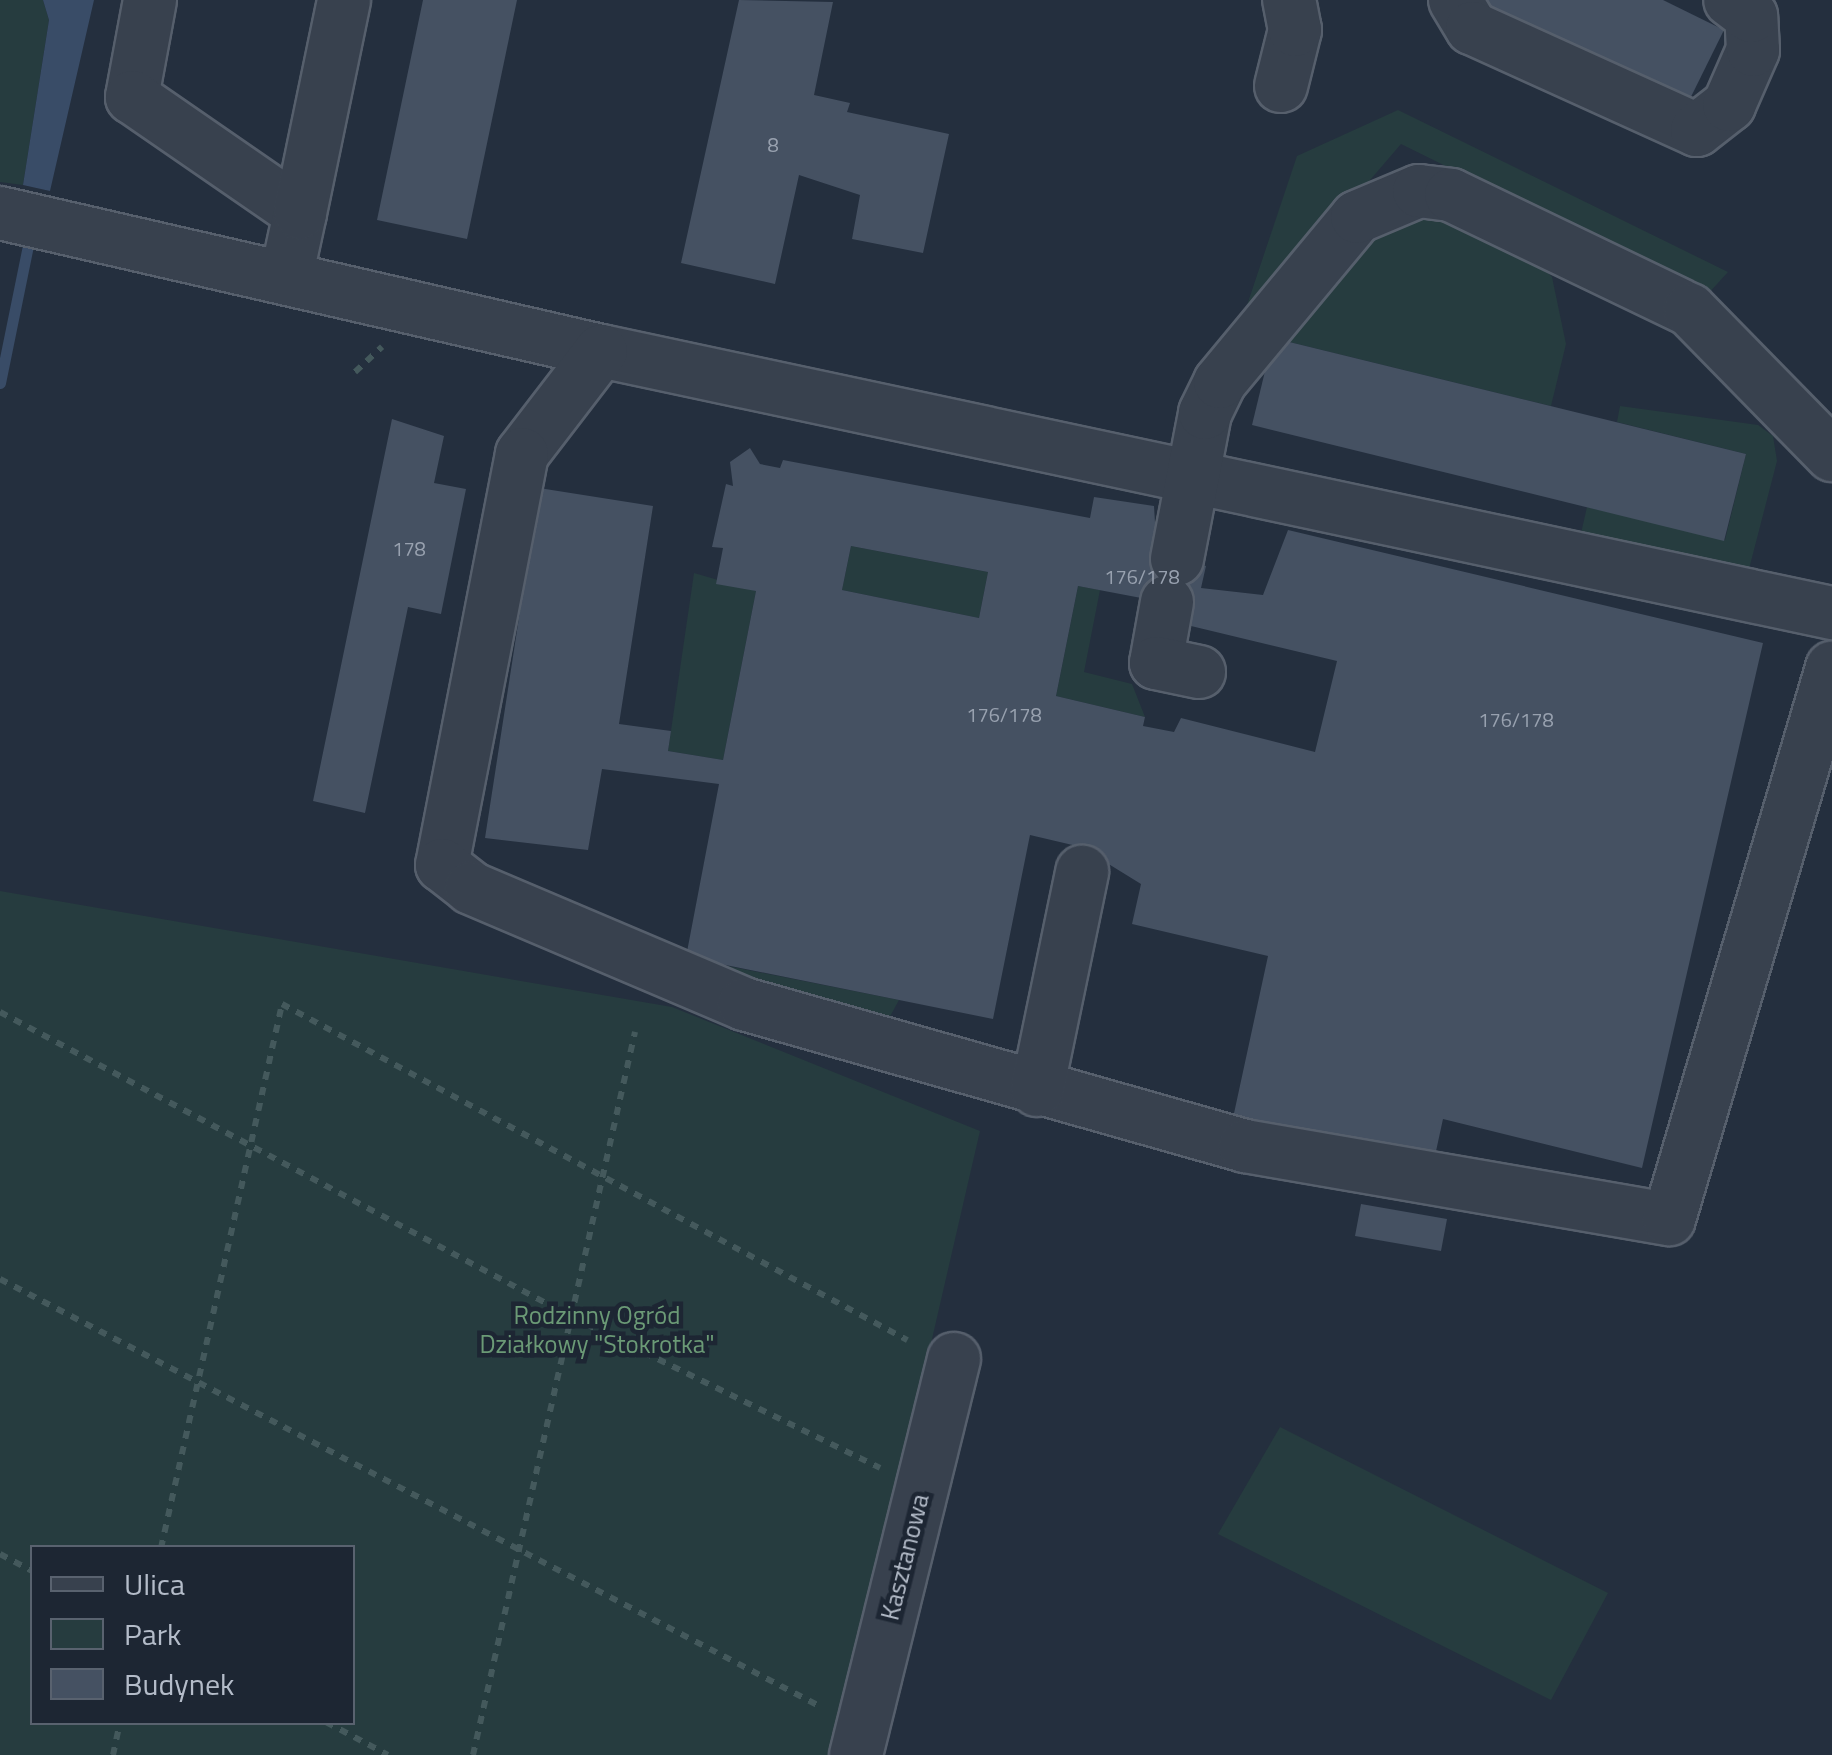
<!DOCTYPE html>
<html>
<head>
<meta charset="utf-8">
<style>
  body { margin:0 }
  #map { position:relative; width:1832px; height:1755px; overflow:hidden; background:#242f3e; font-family:"Titillium Web",sans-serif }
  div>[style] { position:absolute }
  .green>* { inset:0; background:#263c3f }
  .water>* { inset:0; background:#394c67 }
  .stream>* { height:11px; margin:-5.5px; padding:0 5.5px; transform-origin:5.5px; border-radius:5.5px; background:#394c67 }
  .building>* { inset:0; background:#455162 }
  .path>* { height:6px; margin-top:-3px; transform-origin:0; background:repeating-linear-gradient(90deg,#44595c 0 8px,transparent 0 16px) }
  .roads { filter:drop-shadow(2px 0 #565f6c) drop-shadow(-2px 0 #565f6c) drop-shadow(0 2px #565f6c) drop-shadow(0 -2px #565f6c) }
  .minor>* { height:52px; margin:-26px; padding:0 26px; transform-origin:26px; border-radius:26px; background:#38414e }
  span { translate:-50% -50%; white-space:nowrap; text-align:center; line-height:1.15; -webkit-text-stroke:9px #1d2633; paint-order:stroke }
  .number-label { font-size:20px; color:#98a1af }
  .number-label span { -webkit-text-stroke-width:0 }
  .park-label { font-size:25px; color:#6b9a76 }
  .street-label { font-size:25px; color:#b4bcc9 }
  .legend { position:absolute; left:30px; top:1545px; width:325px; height:180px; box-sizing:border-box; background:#1d2633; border:2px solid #59626f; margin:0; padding:12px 18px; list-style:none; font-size:30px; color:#b4bcc9 }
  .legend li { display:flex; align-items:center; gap:20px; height:50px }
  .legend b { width:50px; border:2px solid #59626f }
</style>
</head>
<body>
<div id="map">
  <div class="green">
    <i style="clip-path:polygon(0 0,43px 0,49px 20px,23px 185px,0 182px)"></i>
    <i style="clip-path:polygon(1398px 110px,1728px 272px,1707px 295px,1401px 144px,1237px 335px,1297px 156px)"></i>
    <i style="clip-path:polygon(1426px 211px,1530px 255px,1552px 277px,1566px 344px,1551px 406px,1273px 338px,1355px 241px)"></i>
    <i style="clip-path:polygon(1620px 406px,1758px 425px,1773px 436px,1777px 461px,1749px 569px,1579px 542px,1587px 507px,1725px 540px,1746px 454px,1617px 422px)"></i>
    <i style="clip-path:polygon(851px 546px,988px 572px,979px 618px,842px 590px)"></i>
    <i style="clip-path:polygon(694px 573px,756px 591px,723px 760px,668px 751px)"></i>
    <i style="clip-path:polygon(1078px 586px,1100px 590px,1084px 672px,1132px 684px,1145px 717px,1056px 696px)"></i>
    <i style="clip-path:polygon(evenodd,0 891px,672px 1007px,980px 1131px,836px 1755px,0 1755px,0 891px,32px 1548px,352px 1548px,352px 1722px,32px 1722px,32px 1548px)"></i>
    <i style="clip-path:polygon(678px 949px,687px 958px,899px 1000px,887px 1022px,684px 965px)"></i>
    <i style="clip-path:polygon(1280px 1427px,1608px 1593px,1551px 1700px,1218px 1534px)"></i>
  </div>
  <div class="water">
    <i style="clip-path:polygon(43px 0,94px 0,50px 191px,23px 185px,49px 20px)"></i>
  </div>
  <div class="stream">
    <i style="left:0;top:383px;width:151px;rotate:-78.5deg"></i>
  </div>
  <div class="building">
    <i style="clip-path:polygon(423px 0,517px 0,467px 239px,377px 220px)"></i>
    <i style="clip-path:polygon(739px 0,833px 2px,814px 95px,850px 103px,847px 112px,949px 134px,923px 253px,852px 239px,860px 195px,799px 175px,775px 284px,681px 263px)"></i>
    <i style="clip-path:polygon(1479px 0,1663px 0,1724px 30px,1683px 113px,1473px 11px)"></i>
    <i style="clip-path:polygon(1273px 338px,1746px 454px,1724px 541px,1252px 425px)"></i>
    <i style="clip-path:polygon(392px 419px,444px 436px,434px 483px,466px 489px,441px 614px,408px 607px,365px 813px,313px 801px)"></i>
    <i style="clip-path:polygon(evenodd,750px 448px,760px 464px,780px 468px,783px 460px,1090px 518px,1094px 497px,1154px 506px,1157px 555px,1206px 566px,1201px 588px,1263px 595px,1288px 530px,1763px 643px,1642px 1168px,1443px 1119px,1433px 1165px,1233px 1118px,1268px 956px,1132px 924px,1141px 884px,1081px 847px,1030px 835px,993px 1019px,686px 957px,719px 784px,602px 769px,588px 850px,485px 838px,539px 488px,653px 506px,619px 724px,671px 731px,668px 751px,723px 760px,756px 591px,716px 584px,723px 548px,712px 547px,726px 484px,733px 486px,730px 462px,750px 448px,851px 546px,988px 572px,979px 618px,842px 590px,851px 546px,750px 448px,1078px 586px,1194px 608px,1191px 626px,1337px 661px,1315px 752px,1181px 718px,1174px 732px,1143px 726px,1145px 717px,1056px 696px,1078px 586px)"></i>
    <i style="clip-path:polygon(1361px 1204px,1447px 1219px,1441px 1251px,1355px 1236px)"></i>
  </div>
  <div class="path">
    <i style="left:355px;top:372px;width:37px;rotate:-43deg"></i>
    <i style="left:0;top:1012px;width:648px;rotate:28.07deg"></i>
    <i style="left:572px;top:1317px;width:343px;rotate:26.1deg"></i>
    <i style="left:0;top:1279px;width:926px;rotate:27.53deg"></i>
    <i style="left:161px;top:1548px;width:557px;rotate:-77.46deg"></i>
    <i style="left:282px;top:1004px;width:710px;rotate:28.26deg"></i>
    <i style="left:0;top:1554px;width:36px;rotate:28deg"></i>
    <i style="left:326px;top:1722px;width:70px;rotate:28deg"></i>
    <i style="left:113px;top:1755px;width:34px;rotate:-78deg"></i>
    <i style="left:473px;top:1755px;width:741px;rotate:-77.37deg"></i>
  </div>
  <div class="roads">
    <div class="minor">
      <i style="left:150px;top:0;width:99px;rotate:100.5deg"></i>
      <i style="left:132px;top:97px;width:204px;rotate:34.6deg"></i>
      <i style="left:300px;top:213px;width:61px;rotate:102.2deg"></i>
      <i style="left:1455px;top:0;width:33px;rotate:59deg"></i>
      <i style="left:1472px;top:28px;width:247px;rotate:24.4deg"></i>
      <i style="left:1697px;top:130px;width:41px;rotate:-38deg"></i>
      <i style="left:1729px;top:105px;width:60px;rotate:-66.4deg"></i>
      <i style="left:1753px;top:50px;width:34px;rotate:-93deg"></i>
      <i style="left:1751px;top:16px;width:26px;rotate:-143deg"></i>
      <i style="left:1281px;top:86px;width:58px;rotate:-76deg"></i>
      <i style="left:1295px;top:30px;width:31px;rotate:-101deg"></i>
      <i style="left:0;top:213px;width:617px;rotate:12.93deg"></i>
      <i style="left:601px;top:351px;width:1259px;rotate:12.02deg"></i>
      <i style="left:300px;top:213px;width:217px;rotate:-78.3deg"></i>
      <i style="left:601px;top:351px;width:130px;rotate:127.5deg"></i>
      <i style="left:522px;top:454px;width:419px;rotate:101deg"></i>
      <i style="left:442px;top:865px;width:37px;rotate:38deg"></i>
      <i style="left:471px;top:888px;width:297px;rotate:23deg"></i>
      <i style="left:744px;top:1004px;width:521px;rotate:15.82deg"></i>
      <i style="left:1245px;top:1146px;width:430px;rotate:9.8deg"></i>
      <i style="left:1669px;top:1219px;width:575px;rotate:-73.52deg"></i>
      <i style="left:1177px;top:559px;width:149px;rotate:-79.1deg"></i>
      <i style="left:1205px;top:413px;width:34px;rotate:-64deg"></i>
      <i style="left:1220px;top:382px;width:214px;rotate:-50.3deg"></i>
      <i style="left:1357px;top:217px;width:67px;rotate:-22.8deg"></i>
      <i style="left:1419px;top:191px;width:32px;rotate:7deg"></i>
      <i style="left:1451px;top:195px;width:265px;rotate:25.7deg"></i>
      <i style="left:1690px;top:310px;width:203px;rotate:45.6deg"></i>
      <i style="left:1167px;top:602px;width:62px;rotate:100.2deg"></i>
      <i style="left:1156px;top:663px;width:44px;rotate:11.8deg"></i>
      <i style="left:1037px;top:1090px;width:223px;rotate:-78.3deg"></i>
      <i style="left:856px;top:1755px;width:408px;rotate:-76.1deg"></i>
    </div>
  </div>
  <div class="number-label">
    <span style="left:773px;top:144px">8</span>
    <span style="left:409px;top:548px">178</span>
    <span style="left:1142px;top:576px">176/178</span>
    <span style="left:1004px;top:714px">176/178</span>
    <span style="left:1516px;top:719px">176/178</span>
  </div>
  <div class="park-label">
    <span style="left:597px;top:1330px">Rodzinny Ogród<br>Działkowy "Stokrotka"</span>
  </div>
  <div class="street-label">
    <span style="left:905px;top:1557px;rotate:-76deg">Kasztanowa</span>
  </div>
  <ul class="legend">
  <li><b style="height:12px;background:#38414e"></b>Ulica</li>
  <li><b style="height:28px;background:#263c3f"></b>Park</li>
  <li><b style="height:28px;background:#455162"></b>Budynek</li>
  </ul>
</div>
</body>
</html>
